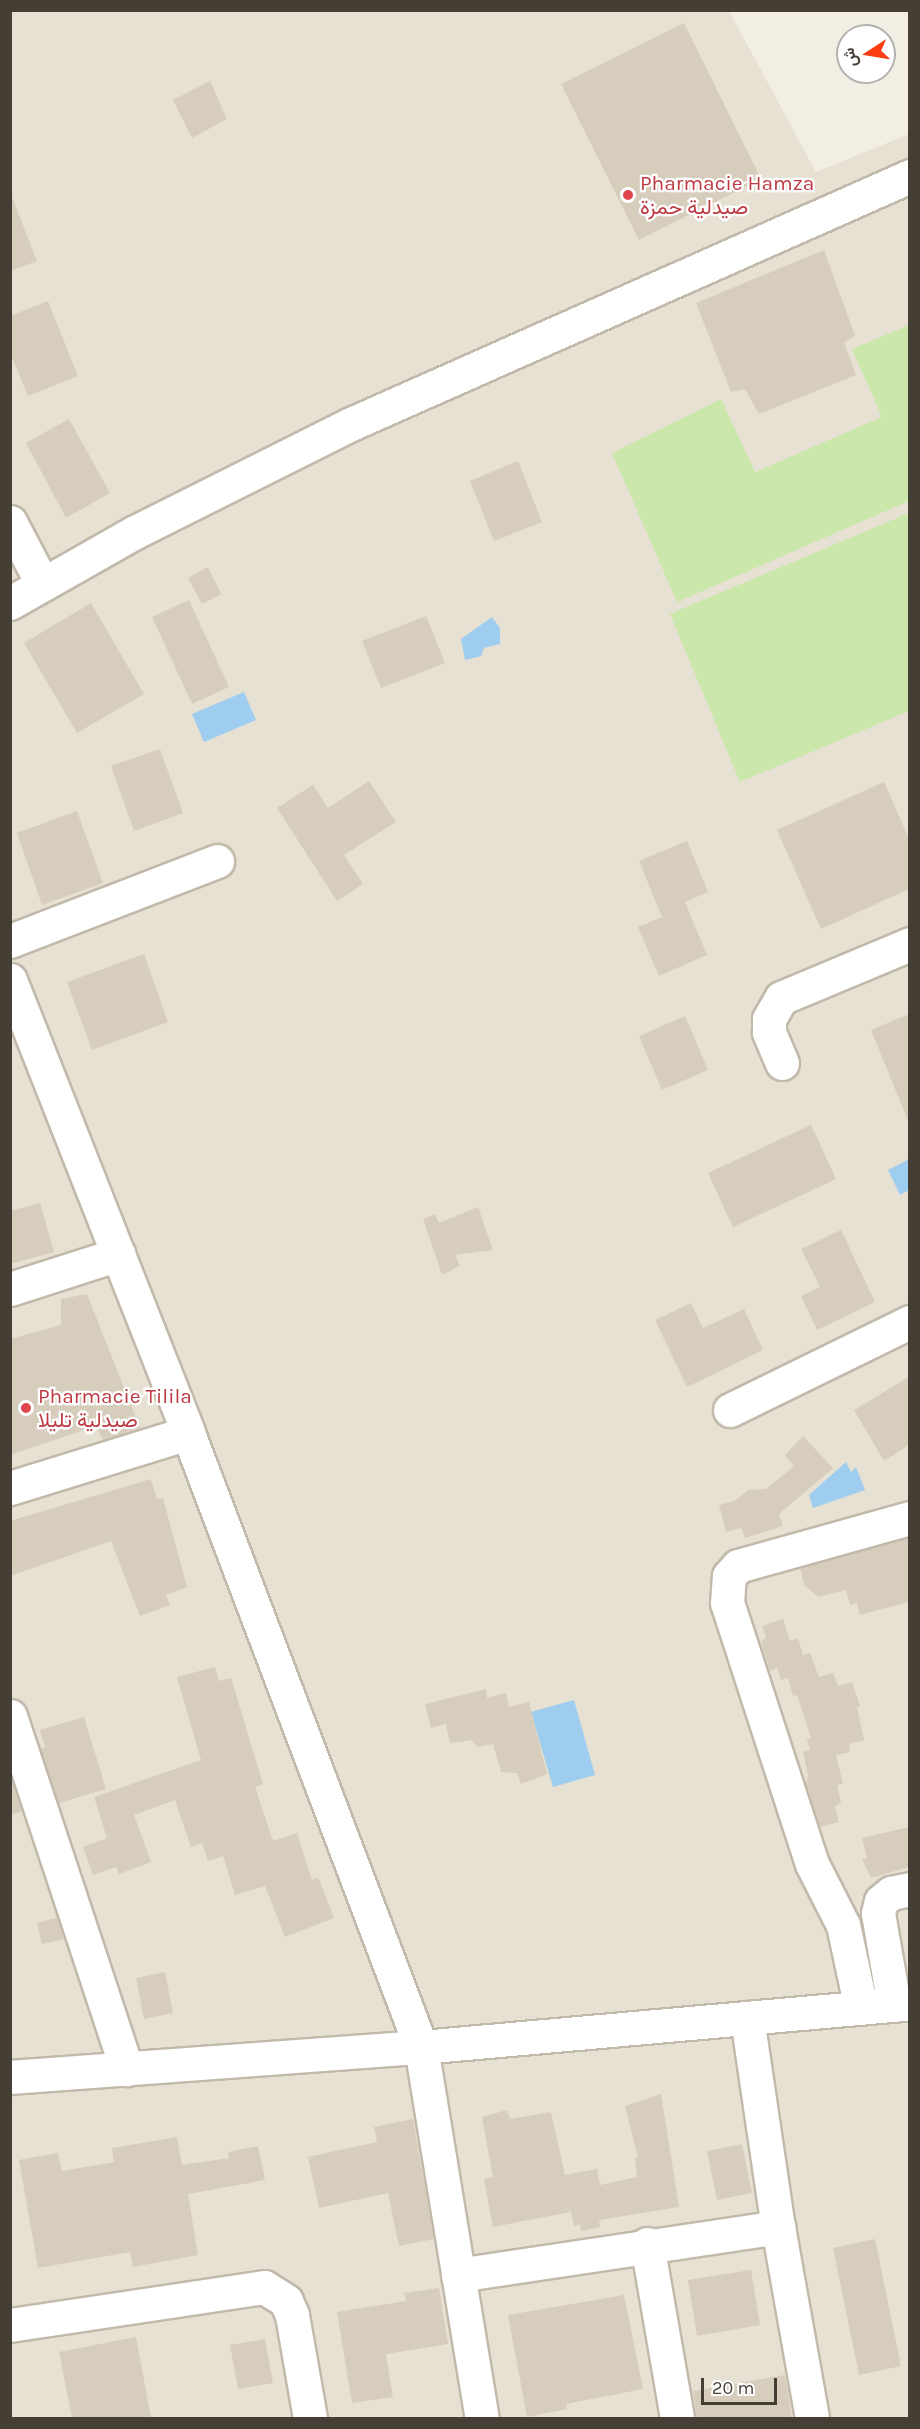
<!DOCTYPE html>
<html>
<head>
<meta charset="utf-8">
<style>
  body { margin:0 }
  #map { position:relative; width:920px; height:2429px; overflow:hidden; background:#f2eee4; font-family:Karla,Vazirmatn,sans-serif }
  div>[style] { position:absolute }
  .residential>* { inset:0; background:#e6e1d2 }
  .green>* { inset:0; background:#cbe7ac }
  .water>* { inset:0; background:#9fcdf0 }
  .building>* { inset:0; background:#d7cdbd }
  .roads { filter:drop-shadow(2px 0 #c1b9aa) drop-shadow(-2px 0 #c1b9aa) drop-shadow(0 2px #c1b9aa) drop-shadow(0 -2px #c1b9aa) }
  .minor>* { height:33px; margin:-16.5px; padding:0 16.5px; transform-origin:16.5px; border-radius:16.5px; background:#fff }
  .dots>* { width:16px; height:16px; translate:-50% -50%; box-sizing:border-box; border:3px solid #fff; border-radius:50% }
  span { translate:-50% -50%; white-space:nowrap; text-align:center; line-height:1.15; -webkit-text-stroke:4.5px #fff; paint-order:stroke }
  .health-label { font-size:21px; color:#be3a42 }
  .left { translate:0 -50%; text-align:left }
  .frame { position:absolute; inset:0; border:12px solid #443e34; pointer-events:none }
  .north { position:absolute; left:836px; top:24px; width:60px; height:60px; box-sizing:border-box; background:#fff; border:2px solid #b4b2ae; border-radius:50%; rotate:258deg; font-size:16px; font-weight:700; line-height:24px; text-align:center; color:#443e34 }
  .north::after { content:''; display:block; margin:auto; width:21px; height:27px; background:#fb3d13; clip-path:polygon(50% 0,100% 100%,50% 72%,0 100%) }
  .scale { position:absolute; left:701px; top:2378px; width:76px; height:27px; box-sizing:border-box; border:3px solid #443e34; border-top:0; padding-left:8px; font-size:18px; line-height:21px; white-space:nowrap; color:#443e34; -webkit-text-stroke:4px #fff; paint-order:stroke }
</style>
</head>
<body>
<div id="map">
  <div class="residential">
    <i style="clip-path:polygon(11px 11px,729px 11px,816px 172px,909px 134px,909px 2418px,11px 2418px)"></i>
  </div>
  <div class="green">
    <i style="clip-path:polygon(909px 325px,909px 501px,677px 602px,612px 453px,721px 399px,755px 472px,882px 417px,852px 349px)"></i>
    <i style="clip-path:polygon(909px 513px,909px 711px,740px 782px,670px 614px)"></i>
  </div>
  <div class="water">
    <i style="clip-path:polygon(492px 617px,500px 628px,500px 644px,484px 648px,481px 656px,465px 660px,461px 639px)"></i>
    <i style="clip-path:polygon(244px 692px,256px 720px,204px 742px,192px 714px)"></i>
    <i style="clip-path:polygon(909px 1159px,909px 1190px,900px 1195px,888px 1170px)"></i>
    <i style="clip-path:polygon(846px 1462px,851px 1472px,856px 1467px,865px 1490px,813px 1508px,809px 1495px)"></i>
    <i style="clip-path:polygon(574px 1700px,595px 1775px,553px 1787px,531px 1712px)"></i>
  </div>
  <div class="building">
    <i style="clip-path:polygon(684px 23px,761px 179px,639px 240px,561px 84px)"></i>
    <i style="clip-path:polygon(210px 81px,227px 119px,192px 138px,173px 100px)"></i>
    <i style="clip-path:polygon(12px 197px,37px 261px,10px 271px,10px 198px)"></i>
    <i style="clip-path:polygon(824px 250px,855px 336px,844px 342px,856px 375px,759px 414px,745px 389px,731px 392px,696px 303px)"></i>
    <i style="clip-path:polygon(48px 301px,78px 376px,28px 396px,10px 353px,10px 316px)"></i>
    <i style="clip-path:polygon(69px 419px,110px 493px,66px 518px,26px 443px)"></i>
    <i style="clip-path:polygon(518px 461px,542px 522px,494px 541px,470px 481px)"></i>
    <i style="clip-path:polygon(208px 567px,221px 594px,202px 604px,188px 578px)"></i>
    <i style="clip-path:polygon(189px 600px,229px 687px,192px 704px,152px 617px)"></i>
    <i style="clip-path:polygon(91px 603px,144px 694px,77px 733px,24px 643px)"></i>
    <i style="clip-path:polygon(426px 616px,445px 663px,381px 688px,362px 641px)"></i>
    <i style="clip-path:polygon(160px 749px,183px 813px,134px 831px,111px 766px)"></i>
    <i style="clip-path:polygon(369px 781px,396px 822px,344px 855px,363px 884px,337px 901px,277px 808px,313px 785px,328px 808px)"></i>
    <i style="clip-path:polygon(884px 782px,909px 839px,909px 889px,821px 929px,777px 830px)"></i>
    <i style="clip-path:polygon(77px 811px,103px 883px,42px 905px,17px 833px)"></i>
    <i style="clip-path:polygon(687px 841px,708px 892px,685px 902px,707px 955px,659px 976px,638px 927px,662px 917px,639px 861px)"></i>
    <i style="clip-path:polygon(144px 954px,168px 1022px,92px 1050px,67px 982px)"></i>
    <i style="clip-path:polygon(909px 1014px,909px 1123px,871px 1030px)"></i>
    <i style="clip-path:polygon(685px 1016px,708px 1070px,662px 1090px,639px 1036px)"></i>
    <i style="clip-path:polygon(811px 1125px,836px 1179px,733px 1227px,708px 1173px)"></i>
    <i style="clip-path:polygon(40px 1203px,54px 1252px,10px 1264px,10px 1211px)"></i>
    <i style="clip-path:polygon(478px 1207px,493px 1250px,455px 1255px,460px 1266px,442px 1275px,423px 1219px,435px 1214px,439px 1223px)"></i>
    <i style="clip-path:polygon(841px 1230px,875px 1302px,817px 1330px,801px 1296px,820px 1287px,801px 1249px)"></i>
    <i style="clip-path:polygon(87px 1294px,140px 1428px,103px 1440px,96px 1426px,10px 1455px,10px 1339px,61px 1325px,61px 1299px)"></i>
    <i style="clip-path:polygon(691px 1303px,703px 1328px,744px 1309px,763px 1350px,687px 1387px,655px 1320px)"></i>
    <i style="clip-path:polygon(909px 1377px,909px 1445px,884px 1461px,854px 1410px)"></i>
    <i style="clip-path:polygon(803px 1436px,833px 1468px,779px 1514px,783px 1526px,745px 1538px,741px 1528px,726px 1532px,719px 1505px,734px 1501px,749px 1490px,766px 1489px,794px 1466px,785px 1455px)"></i>
    <i style="clip-path:polygon(151px 1479px,157px 1499px,163px 1498px,187px 1587px,166px 1595px,170px 1605px,140px 1616px,111px 1541px,10px 1576px,10px 1521px)"></i>
    <i style="clip-path:polygon(909px 1538px,909px 1602px,860px 1615px,857px 1603px,850px 1605px,846px 1590px,818px 1597px,804px 1585px,800px 1568px)"></i>
    <i style="clip-path:polygon(783px 1619px,790px 1641px,798px 1638px,803px 1655px,810px 1653px,819px 1677px,833px 1673px,838px 1686px,852px 1682px,860px 1706px,857px 1707px,864px 1740px,849px 1744px,850px 1752px,836px 1755px,843px 1784px,837px 1785px,841px 1802px,835px 1807px,839px 1822px,820px 1827px,806px 1784px,808px 1776px,803px 1752px,810px 1750px,807px 1739px,811px 1738px,797px 1695px,793px 1696px,788px 1678px,781px 1680px,777px 1668px,770px 1671px,761px 1642px,766px 1638px,762px 1626px)"></i>
    <i style="clip-path:polygon(215px 1667px,219px 1681px,231px 1678px,263px 1784px,255px 1787px,273px 1841px,297px 1833px,312px 1880px,318px 1877px,334px 1918px,285px 1937px,265px 1886px,235px 1895px,223px 1856px,208px 1861px,202px 1843px,191px 1847px,175px 1800px,134px 1815px,151px 1862px,119px 1874px,116px 1867px,93px 1875px,83px 1847px,107px 1838px,94px 1797px,201px 1760px,177px 1677px)"></i>
    <i style="clip-path:polygon(486px 1689px,487px 1698px,506px 1693px,509px 1707px,529px 1702px,547px 1774px,521px 1784px,517px 1773px,501px 1772px,493px 1744px,477px 1747px,472px 1740px,450px 1743px,446px 1724px,431px 1728px,425px 1704px)"></i>
    <i style="clip-path:polygon(84px 1717px,106px 1789px,59px 1803px,41px 1749px,45px 1747px,40px 1730px)"></i>
    <i style="clip-path:polygon(10px 1777px,22px 1811px,10px 1815px)"></i>
    <i style="clip-path:polygon(909px 1827px,909px 1867px,871px 1878px,862px 1859px,867px 1858px,862px 1838px)"></i>
    <i style="clip-path:polygon(57px 1918px,64px 1939px,42px 1944px,37px 1923px)"></i>
    <i style="clip-path:polygon(165px 1972px,173px 2013px,144px 2019px,136px 1978px)"></i>
    <i style="clip-path:polygon(661px 2094px,679px 2207px,599px 2220px,600px 2227px,581px 2231px,580px 2224px,574px 2226px,571px 2212px,493px 2227px,484px 2179px,493px 2177px,482px 2117px,507px 2110px,510px 2119px,551px 2112px,565px 2175px,597px 2169px,600px 2185px,637px 2177px,635px 2158px,638px 2158px,625px 2106px)"></i>
    <i style="clip-path:polygon(413px 2119px,434px 2239px,399px 2246px,388px 2193px,319px 2208px,308px 2157px,377px 2142px,374px 2127px)"></i>
    <i style="clip-path:polygon(177px 2137px,182px 2165px,229px 2158px,228px 2152px,258px 2146px,265px 2180px,188px 2194px,198px 2255px,133px 2267px,130px 2252px,38px 2268px,19px 2160px,58px 2153px,62px 2171px,114px 2162px,112px 2148px)"></i>
    <i style="clip-path:polygon(742px 2144px,752px 2193px,717px 2200px,707px 2151px)"></i>
    <i style="clip-path:polygon(875px 2239px,901px 2366px,859px 2375px,833px 2248px)"></i>
    <i style="clip-path:polygon(751px 2270px,760px 2325px,697px 2336px,688px 2280px)"></i>
    <i style="clip-path:polygon(439px 2288px,448px 2344px,386px 2354px,393px 2397px,352px 2403px,337px 2312px,406px 2301px,404px 2293px)"></i>
    <i style="clip-path:polygon(624px 2295px,643px 2389px,566px 2404px,567px 2409px,527px 2417px,508px 2315px)"></i>
    <i style="clip-path:polygon(136px 2337px,151px 2418px,72px 2418px,59px 2352px)"></i>
    <i style="clip-path:polygon(265px 2339px,273px 2383px,238px 2389px,230px 2345px)"></i>
    <i style="clip-path:polygon(785px 2375px,792px 2418px,697px 2418px,693px 2391px)"></i>
  </div>
  <div class="roads">
    <div class="minor">
      <i style="left:10px;top:522px;width:69px;rotate:62.3deg"></i>
      <i style="left:10px;top:603px;width:144px;rotate:-29.6deg"></i>
      <i style="left:135px;top:532px;width:241px;rotate:-26.6deg"></i>
      <i style="left:351px;top:424px;width:612px;rotate:-23.92deg"></i>
      <i style="left:10px;top:941px;width:222px;rotate:-21.1deg"></i>
      <i style="left:10px;top:980px;width:487px;rotate:68.5deg"></i>
      <i style="left:188px;top:1433px;width:657px;rotate:69.22deg"></i>
      <i style="left:421px;top:2047px;width:376px;rotate:80.7deg"></i>
      <i style="left:782px;top:1063px;width:34px;rotate:-113deg"></i>
      <i style="left:769px;top:1032px;width:13px;rotate:-90deg"></i>
      <i style="left:769px;top:1019px;width:24px;rotate:-60deg"></i>
      <i style="left:781px;top:998px;width:140px;rotate:-22.7deg"></i>
      <i style="left:10px;top:1289px;width:114px;rotate:-17.8deg"></i>
      <i style="left:730px;top:1410px;width:200px;rotate:-26.1deg"></i>
      <i style="left:10px;top:1488px;width:186px;rotate:-17.2deg"></i>
      <i style="left:10px;top:1716px;width:372px;rotate:71.7deg"></i>
      <i style="left:894px;top:2005px;width:93px;rotate:-99.9deg"></i>
      <i style="left:878px;top:1913px;width:12px;rotate:-76deg"></i>
      <i style="left:881px;top:1901px;width:13px;rotate:-39deg"></i>
      <i style="left:891px;top:1893px;width:19px;rotate:-12deg"></i>
      <i style="left:861px;top:2008px;width:85px;rotate:-102.2deg"></i>
      <i style="left:843px;top:1925px;width:68px;rotate:-116.9deg"></i>
      <i style="left:812px;top:1864px;width:274px;rotate:-108deg"></i>
      <i style="left:727px;top:1603px;width:27px;rotate:-86deg"></i>
      <i style="left:729px;top:1576px;width:13px;rotate:-48deg"></i>
      <i style="left:738px;top:1566px;width:179px;rotate:-15.6deg"></i>
      <i style="left:747px;top:2018px;width:211px;rotate:81.6deg"></i>
      <i style="left:778px;top:2227px;width:194px;rotate:79.9deg"></i>
      <i style="left:10px;top:2077px;width:412px;rotate:-4.2deg"></i>
      <i style="left:421px;top:2047px;width:491px;rotate:-5.1deg"></i>
      <i style="left:647px;top:2244px;width:177px;rotate:80.2deg"></i>
      <i style="left:458px;top:2275px;width:324px;rotate:-8.5deg"></i>
      <i style="left:10px;top:2325px;width:257px;rotate:-8.5deg"></i>
      <i style="left:264px;top:2287px;width:26px;rotate:32deg"></i>
      <i style="left:286px;top:2301px;width:15px;rotate:67deg"></i>
      <i style="left:292px;top:2315px;width:105px;rotate:80.1deg"></i>
    </div>
  </div>
  <div class="dots">
    <i style="left:628px;top:195px;background:#e0444e"></i>
    <i style="left:26px;top:1408px;background:#e0444e"></i>
  </div>
  <div class="health-label">
    <span class="left" style="left:640px;top:195px">Pharmacie Hamza<br>صيدلية حمزة</span>
    <span class="left" style="left:38px;top:1408px">Pharmacie Tilila<br>صيدلية تليلا</span>
  </div>
  <div class="frame"></div>
  <div class="north">ش</div>
  <div class="scale">20 m</div>
</div>
</body>
</html>
